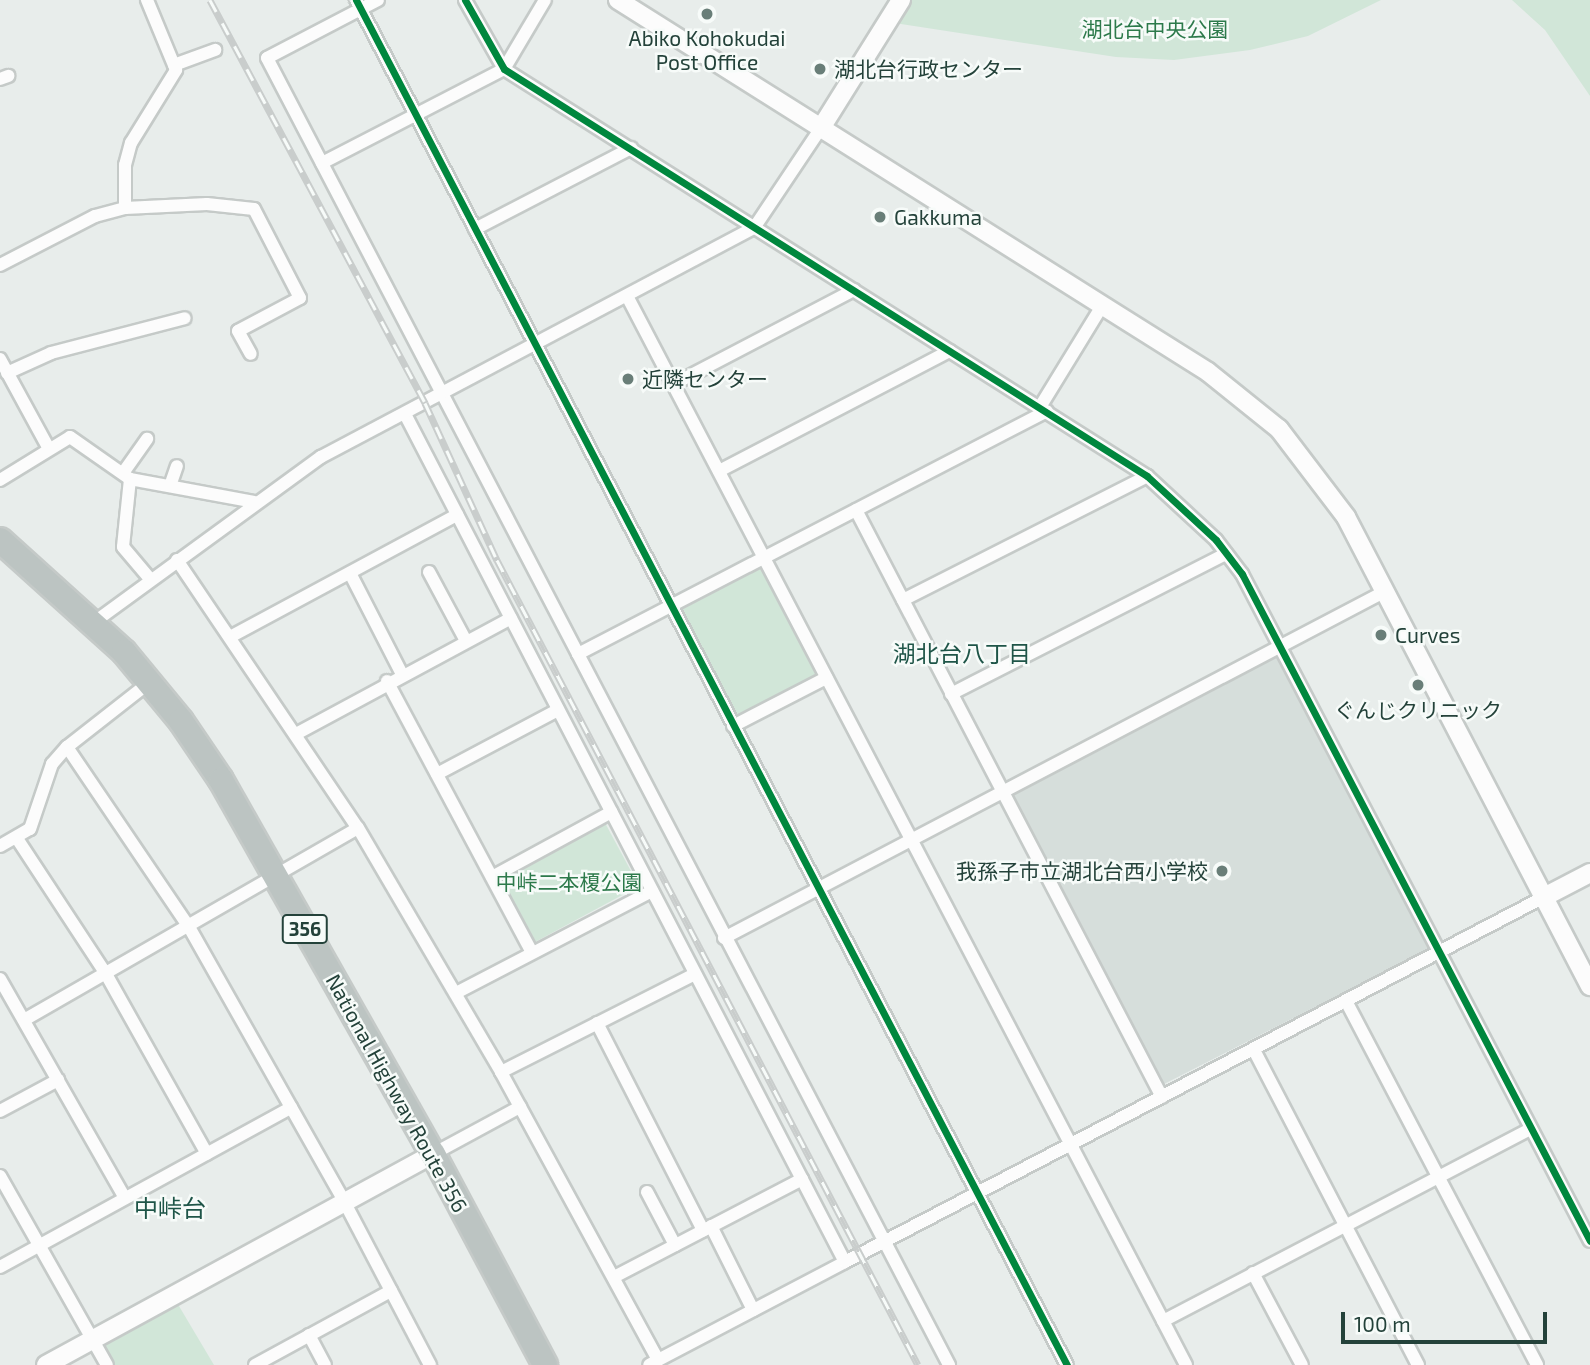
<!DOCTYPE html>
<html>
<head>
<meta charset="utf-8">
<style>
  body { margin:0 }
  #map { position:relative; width:1590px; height:1365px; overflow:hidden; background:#e8edeb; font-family:"Exo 2","Noto Sans JP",sans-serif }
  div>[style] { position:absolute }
  .built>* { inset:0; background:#d6dedb }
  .green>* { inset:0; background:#d1e6d8 }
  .roads { filter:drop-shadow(2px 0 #c5cac8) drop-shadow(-2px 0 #c5cac8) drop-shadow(0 2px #c5cac8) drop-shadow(0 -2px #c5cac8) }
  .street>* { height:12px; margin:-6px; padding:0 6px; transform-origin:6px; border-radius:6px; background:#fcfcfc }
  .secondary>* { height:18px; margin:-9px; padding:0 9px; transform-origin:9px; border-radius:9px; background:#fcfcfc }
  .highway>* { height:24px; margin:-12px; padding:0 12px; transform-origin:12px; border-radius:12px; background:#bcc4c2 }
  .rail>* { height:7px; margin-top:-3.5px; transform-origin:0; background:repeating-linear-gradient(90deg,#f7fbf9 0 13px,#c9cdcc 0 26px); box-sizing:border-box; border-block:2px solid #c9cdcc }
  .cycleway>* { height:7px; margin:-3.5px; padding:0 3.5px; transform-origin:3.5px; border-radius:3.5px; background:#00873e }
  .dots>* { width:19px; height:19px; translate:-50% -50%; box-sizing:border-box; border:4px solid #f7fbf9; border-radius:50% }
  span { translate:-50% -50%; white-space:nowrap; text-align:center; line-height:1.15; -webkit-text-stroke:5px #f7fbf9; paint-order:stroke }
  .shield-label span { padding:2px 5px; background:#f7fbf9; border:2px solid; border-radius:5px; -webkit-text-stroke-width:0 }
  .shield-label { font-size:19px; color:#24423a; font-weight:700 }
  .park-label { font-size:21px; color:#2d7a4b }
  .poi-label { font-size:21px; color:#24423a }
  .left { translate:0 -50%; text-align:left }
  .right { translate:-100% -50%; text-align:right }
  .street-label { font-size:21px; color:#24423a }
  .neighbourhood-label { font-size:23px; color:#1f5548 }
  .quarter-label { font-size:24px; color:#1f5548 }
  .scale { position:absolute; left:1341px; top:1312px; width:206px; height:32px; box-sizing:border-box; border:4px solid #24423a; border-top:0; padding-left:9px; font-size:21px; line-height:24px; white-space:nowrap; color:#24423a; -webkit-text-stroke:5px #f7fbf9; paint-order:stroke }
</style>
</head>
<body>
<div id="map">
  <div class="built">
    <i style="clip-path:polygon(1277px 655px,1431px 948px,1164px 1084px,1012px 794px)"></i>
  </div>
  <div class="green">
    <i style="clip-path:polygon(901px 0,1381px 0,1308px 36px,1250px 50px,1174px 60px,1116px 57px,888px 22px)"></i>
    <i style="clip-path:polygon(1512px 0,1590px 0,1590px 96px,1545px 30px)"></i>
    <i style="clip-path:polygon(764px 558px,826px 678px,733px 726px,671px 606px)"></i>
    <i style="clip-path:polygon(604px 821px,639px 886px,535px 942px,500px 878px)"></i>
    <i style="clip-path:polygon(173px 1296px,214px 1365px,107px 1365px,92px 1340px)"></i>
  </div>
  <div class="roads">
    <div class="street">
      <i style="left:356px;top:0;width:1539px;rotate:62.49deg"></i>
      <i style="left:378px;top:0;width:125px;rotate:152.4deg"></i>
      <i style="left:267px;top:58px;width:672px;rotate:62.44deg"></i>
      <i style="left:578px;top:654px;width:528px;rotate:-27.39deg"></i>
      <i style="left:465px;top:0;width:79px;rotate:60.5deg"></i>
      <i style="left:504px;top:69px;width:761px;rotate:32.33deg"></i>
      <i style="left:1147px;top:476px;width:94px;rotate:42.8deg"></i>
      <i style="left:1216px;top:540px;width:43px;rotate:52.6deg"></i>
      <i style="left:1242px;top:574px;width:752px;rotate:62.45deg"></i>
      <i style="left:174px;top:65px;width:44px;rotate:-20.1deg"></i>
      <i style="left:0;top:79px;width:9px;rotate:-21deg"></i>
      <i style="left:322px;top:163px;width:205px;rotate:-27.3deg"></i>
      <i style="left:504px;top:69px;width:80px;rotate:-59.3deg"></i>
      <i style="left:125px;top:208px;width:43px;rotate:-90deg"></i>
      <i style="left:125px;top:165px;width:23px;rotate:-75deg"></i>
      <i style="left:131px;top:143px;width:86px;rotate:-58.3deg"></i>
      <i style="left:176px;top:70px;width:76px;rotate:-112.5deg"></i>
      <i style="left:475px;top:229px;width:176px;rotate:-27.4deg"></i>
      <i style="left:0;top:265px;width:107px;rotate:-27.3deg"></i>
      <i style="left:95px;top:216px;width:31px;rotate:-15deg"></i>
      <i style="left:125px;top:208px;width:82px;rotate:-2.8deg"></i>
      <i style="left:207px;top:204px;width:47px;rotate:6.1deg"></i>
      <i style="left:254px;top:209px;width:100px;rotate:62.7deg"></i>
      <i style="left:300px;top:298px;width:70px;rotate:152deg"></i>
      <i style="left:238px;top:331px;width:26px;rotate:61deg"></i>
      <i style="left:627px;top:296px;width:1206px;rotate:62.39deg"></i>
      <i style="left:0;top:359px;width:102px;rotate:61.4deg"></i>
      <i style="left:7px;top:373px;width:48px;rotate:-24.4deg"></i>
      <i style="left:51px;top:353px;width:138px;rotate:-14.6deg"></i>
      <i style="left:674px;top:384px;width:203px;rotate:-27.6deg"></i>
      <i style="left:1040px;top:407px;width:119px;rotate:-58.5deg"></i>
      <i style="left:405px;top:414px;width:955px;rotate:62.58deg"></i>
      <i style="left:845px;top:1262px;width:221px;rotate:152.3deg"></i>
      <i style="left:719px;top:471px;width:260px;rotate:-27.5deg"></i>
      <i style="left:123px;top:473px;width:42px;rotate:-54.8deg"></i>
      <i style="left:130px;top:479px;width:68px;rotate:95.9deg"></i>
      <i style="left:123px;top:547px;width:43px;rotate:49.7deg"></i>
      <i style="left:0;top:480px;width:82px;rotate:-31.6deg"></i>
      <i style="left:70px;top:437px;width:73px;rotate:35deg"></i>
      <i style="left:130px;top:479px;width:126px;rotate:10.5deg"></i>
      <i style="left:170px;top:486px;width:21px;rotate:-71deg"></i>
      <i style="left:856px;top:510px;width:662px;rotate:62.47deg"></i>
      <i style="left:177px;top:560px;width:323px;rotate:56deg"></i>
      <i style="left:358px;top:828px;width:283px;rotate:59.6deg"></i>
      <i style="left:501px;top:1072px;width:328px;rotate:61.4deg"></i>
      <i style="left:429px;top:572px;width:78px;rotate:61.8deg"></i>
      <i style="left:350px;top:573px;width:114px;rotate:62.8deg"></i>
      <i style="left:903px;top:600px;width:274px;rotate:-26.9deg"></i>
      <i style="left:93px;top:623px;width:282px;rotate:-36.1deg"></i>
      <i style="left:321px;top:457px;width:490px;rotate:-27.9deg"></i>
      <i style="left:754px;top:228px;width:120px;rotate:-56.2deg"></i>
      <i style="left:230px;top:637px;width:258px;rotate:-28.3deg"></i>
      <i style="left:578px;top:654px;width:802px;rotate:62.44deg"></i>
      <i style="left:387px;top:681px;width:307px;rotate:61.9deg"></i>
      <i style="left:951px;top:694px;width:309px;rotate:-27deg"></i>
      <i style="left:733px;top:726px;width:105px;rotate:-27.3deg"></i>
      <i style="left:296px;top:734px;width:244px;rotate:-28.3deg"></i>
      <i style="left:67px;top:747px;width:217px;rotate:55.9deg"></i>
      <i style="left:189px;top:927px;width:317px;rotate:60.5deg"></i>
      <i style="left:345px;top:1203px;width:183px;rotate:62.3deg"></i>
      <i style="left:437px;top:774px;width:137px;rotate:-27.9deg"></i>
      <i style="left:18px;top:840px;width:160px;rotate:56.7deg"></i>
      <i style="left:106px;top:974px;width:206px;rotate:60.7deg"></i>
      <i style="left:0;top:846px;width:34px;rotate:-30deg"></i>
      <i style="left:30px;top:829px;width:69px;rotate:-71.3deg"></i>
      <i style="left:52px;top:764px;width:23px;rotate:-49deg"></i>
      <i style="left:67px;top:747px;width:105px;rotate:-38.1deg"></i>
      <i style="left:492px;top:877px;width:136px;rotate:-28.6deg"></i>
      <i style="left:724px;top:938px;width:745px;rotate:-27.67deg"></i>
      <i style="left:0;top:979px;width:252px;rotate:60.3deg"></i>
      <i style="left:456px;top:993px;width:221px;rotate:-27.5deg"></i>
      <i style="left:1346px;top:1001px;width:411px;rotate:62.3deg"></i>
      <i style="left:24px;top:1020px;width:385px;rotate:-29.9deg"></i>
      <i style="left:597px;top:1023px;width:233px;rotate:62.9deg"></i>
      <i style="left:1254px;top:1050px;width:355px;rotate:62.5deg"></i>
      <i style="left:501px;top:1072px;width:217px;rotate:-26.8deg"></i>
      <i style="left:0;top:1111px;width:66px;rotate:-28.1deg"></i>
      <i style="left:433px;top:1154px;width:99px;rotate:-28.4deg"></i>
      <i style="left:0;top:1176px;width:217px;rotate:60.5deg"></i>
      <i style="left:647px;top:1192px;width:60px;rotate:62.2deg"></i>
      <i style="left:711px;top:1226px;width:94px;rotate:63.4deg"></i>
      <i style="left:845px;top:1262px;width:789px;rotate:-27.57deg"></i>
      <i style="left:0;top:1267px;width:332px;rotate:-28.7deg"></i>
      <i style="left:1253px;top:1273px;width:104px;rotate:62deg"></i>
      <i style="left:614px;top:1277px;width:212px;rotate:-27.5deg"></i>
      <i style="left:1163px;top:1321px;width:415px;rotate:-27.6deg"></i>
      <i style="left:309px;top:1335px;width:34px;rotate:62deg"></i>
      <i style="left:255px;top:1365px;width:155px;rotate:-28.6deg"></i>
    </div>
    <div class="secondary">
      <i style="left:618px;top:0;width:697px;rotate:32.23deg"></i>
      <i style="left:1208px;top:372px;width:91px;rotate:38.8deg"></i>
      <i style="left:1279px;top:429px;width:111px;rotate:52.7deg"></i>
      <i style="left:1346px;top:517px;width:529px;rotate:62.51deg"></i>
      <i style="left:821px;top:128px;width:151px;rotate:-58deg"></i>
      <i style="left:1544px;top:897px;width:52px;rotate:-27.6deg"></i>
      <i style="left:46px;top:1365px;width:441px;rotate:-28.6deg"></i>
    </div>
    <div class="highway">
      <i style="left:0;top:540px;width:167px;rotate:42.1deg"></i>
      <i style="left:124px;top:652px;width:89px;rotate:50.4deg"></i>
      <i style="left:181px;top:721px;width:71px;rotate:55.9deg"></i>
      <i style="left:221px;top:780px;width:430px;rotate:60.5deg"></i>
      <i style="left:433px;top:1154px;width:239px;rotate:62deg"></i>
    </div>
  </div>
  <div class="rail">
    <i style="left:210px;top:0;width:457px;rotate:61.9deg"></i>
    <i style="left:425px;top:403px;width:173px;rotate:65.4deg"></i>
    <i style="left:497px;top:560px;width:908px;rotate:62.39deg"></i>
  </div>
  <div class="cycleway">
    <i style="left:356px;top:0;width:1539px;rotate:62.49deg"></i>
    <i style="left:465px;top:0;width:79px;rotate:60.5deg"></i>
    <i style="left:504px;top:69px;width:761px;rotate:32.33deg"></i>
    <i style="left:1147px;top:476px;width:94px;rotate:42.8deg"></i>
    <i style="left:1216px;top:540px;width:43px;rotate:52.6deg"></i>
    <i style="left:1242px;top:574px;width:752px;rotate:62.45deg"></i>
  </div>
  <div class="dots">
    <i style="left:707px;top:14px;background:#697e78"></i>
    <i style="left:820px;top:69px;background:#697e78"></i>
    <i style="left:880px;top:217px;background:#697e78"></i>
    <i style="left:628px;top:379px;background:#697e78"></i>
    <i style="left:1381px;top:635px;background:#697e78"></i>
    <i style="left:1418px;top:685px;background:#697e78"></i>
    <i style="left:1222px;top:871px;background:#697e78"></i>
  </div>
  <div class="shield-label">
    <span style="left:305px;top:929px">356</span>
  </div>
  <div class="park-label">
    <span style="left:1155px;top:29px">湖北台中央公園</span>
    <span style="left:569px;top:882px">中峠二本榎公園</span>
  </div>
  <div class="poi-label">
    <span style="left:707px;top:50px">Abiko Kohokudai<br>Post Office</span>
    <span class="left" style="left:834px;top:69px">湖北台行政センター</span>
    <span class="left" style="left:894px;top:217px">Gakkuma</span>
    <span class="left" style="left:642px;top:379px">近隣センター</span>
    <span class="left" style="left:1395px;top:635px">Curves</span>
    <span style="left:1418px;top:710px">ぐんじクリニック</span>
    <span class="right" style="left:1208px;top:871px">我孫子市立湖北台西小学校</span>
  </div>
  <div class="street-label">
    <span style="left:397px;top:1093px;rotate:61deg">National Highway Route 356</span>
  </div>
  <div class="neighbourhood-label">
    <span style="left:962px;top:653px">湖北台八丁目</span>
  </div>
  <div class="quarter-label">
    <span style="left:170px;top:1208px">中峠台</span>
  </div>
  <div class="scale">100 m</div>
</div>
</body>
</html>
